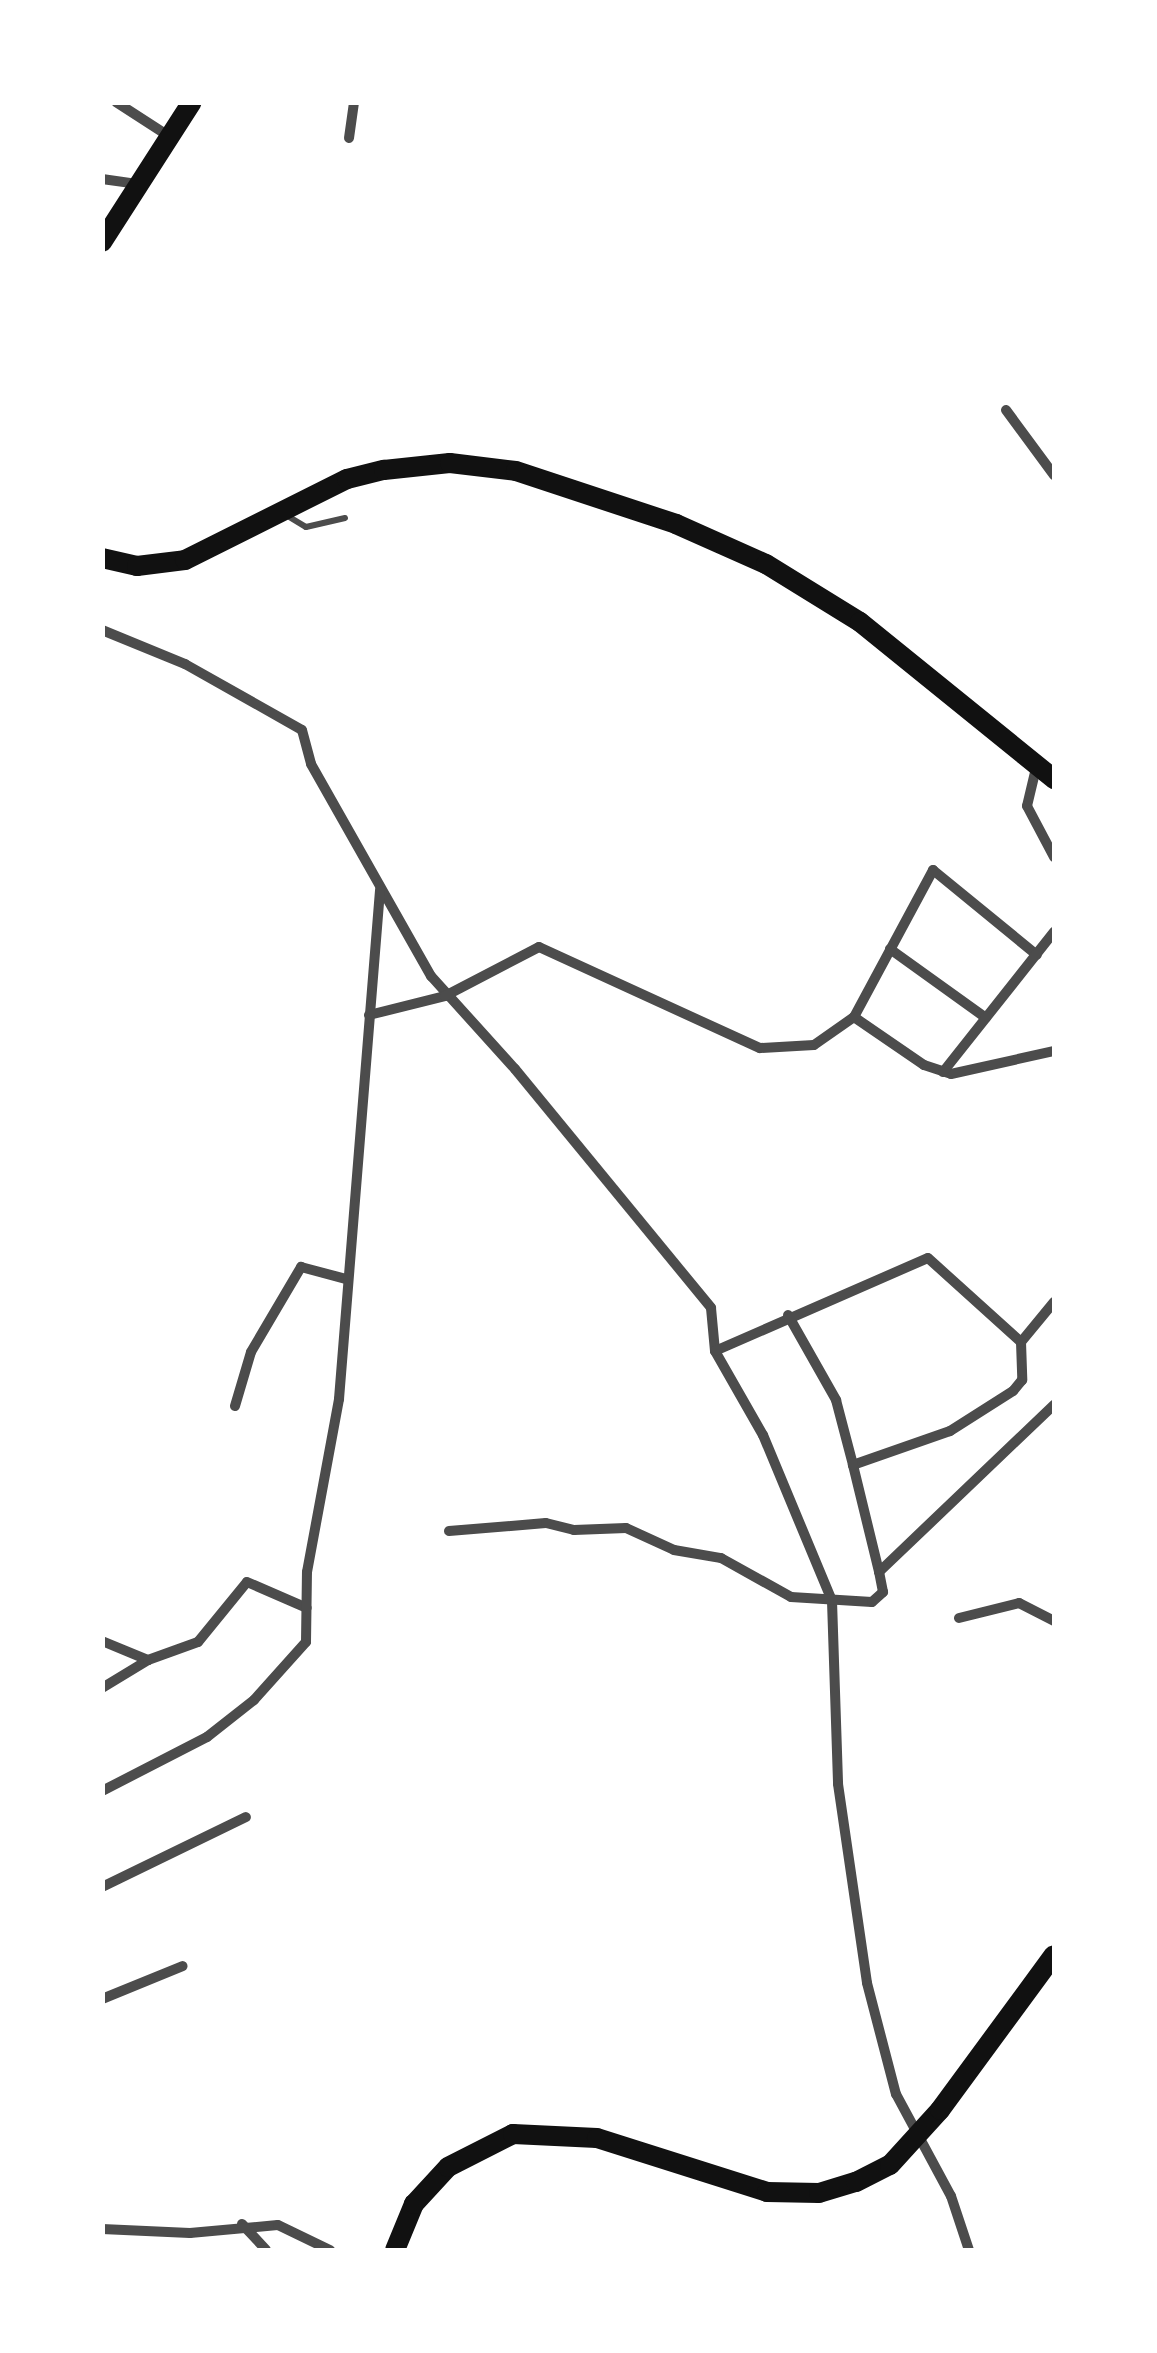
<!DOCTYPE html>
<html>
<head>
<meta charset="utf-8">
<style>
  body { margin:0 }
  #map { position:relative; width:1157px; height:2353px; overflow:hidden; background:#fff; font-family:"Noto Sans",sans-serif }
  div>[style] { position:absolute }
  .service>* { height:6px; margin:-3px; padding:0 3px; transform-origin:3px; border-radius:3px; background:#4c4c4c }
  .minor>* { height:10px; margin:-5px; padding:0 5px; transform-origin:5px; border-radius:5px; background:#4c4c4c }
  .trunk>* { height:20px; margin:-10px; padding:0 10px; transform-origin:10px; border-radius:10px; background:#111 }
  span { translate:-50% -50%; white-space:nowrap; text-align:center; line-height:1.15; -webkit-text-stroke:10px #fff; paint-order:stroke }
  .frame { position:absolute; inset:0; border:105px solid #fff; pointer-events:none }
</style>
</head>
<body>
<div id="map">
  <div class="service">
    <i style="left:286px;top:515px;width:23px;rotate:31deg"></i>
    <i style="left:306px;top:527px;width:40px;rotate:-13deg"></i>
  </div>
  <div class="minor">
    <i style="left:116px;top:102px;width:64px;rotate:32.9deg"></i>
    <i style="left:349px;top:138px;width:36px;rotate:-82deg"></i>
    <i style="left:102px;top:179px;width:37px;rotate:8deg"></i>
    <i style="left:1006px;top:410px;width:81px;rotate:53.6deg"></i>
    <i style="left:102px;top:630px;width:90px;rotate:22.3deg"></i>
    <i style="left:185px;top:664px;width:134px;rotate:29.4deg"></i>
    <i style="left:302px;top:730px;width:35px;rotate:75deg"></i>
    <i style="left:311px;top:764px;width:244px;rotate:60.5deg"></i>
    <i style="left:431px;top:976px;width:125px;rotate:47.9deg"></i>
    <i style="left:515px;top:1069px;width:309px;rotate:50.6deg"></i>
    <i style="left:711px;top:1308px;width:43px;rotate:84.7deg"></i>
    <i style="left:715px;top:1351px;width:97px;rotate:60.3deg"></i>
    <i style="left:763px;top:1435px;width:180px;rotate:67.4deg"></i>
    <i style="left:832px;top:1601px;width:183px;rotate:88.1deg"></i>
    <i style="left:838px;top:1784px;width:201px;rotate:81.7deg"></i>
    <i style="left:867px;top:1983px;width:115px;rotate:75.4deg"></i>
    <i style="left:896px;top:2094px;width:116px;rotate:61.7deg"></i>
    <i style="left:951px;top:2196px;width:57px;rotate:71.6deg"></i>
    <i style="left:1037px;top:764px;width:43px;rotate:103.4deg"></i>
    <i style="left:1027px;top:806px;width:58px;rotate:62.1deg"></i>
    <i style="left:890px;top:949px;width:118px;rotate:35.7deg"></i>
    <i style="left:369px;top:1015px;width:78px;rotate:-14deg"></i>
    <i style="left:445px;top:996px;width:106px;rotate:-27.5deg"></i>
    <i style="left:539px;top:947px;width:243px;rotate:24.6deg"></i>
    <i style="left:760px;top:1048px;width:54px;rotate:-3.2deg"></i>
    <i style="left:814px;top:1045px;width:49px;rotate:-35deg"></i>
    <i style="left:854px;top:1017px;width:167px;rotate:-61.7deg"></i>
    <i style="left:933px;top:870px;width:134px;rotate:39.3deg"></i>
    <i style="left:854px;top:1017px;width:85px;rotate:34.4deg"></i>
    <i style="left:924px;top:1065px;width:28px;rotate:18deg"></i>
    <i style="left:951px;top:1074px;width:106px;rotate:-12.6deg"></i>
    <i style="left:943px;top:1072px;width:179px;rotate:-51.6deg"></i>
    <i style="left:1054px;top:1302px;width:52px;rotate:129.5deg"></i>
    <i style="left:1021px;top:1342px;width:38px;rotate:88deg"></i>
    <i style="left:1022px;top:1380px;width:14px;rotate:129deg"></i>
    <i style="left:1013px;top:1391px;width:75px;rotate:147.6deg"></i>
    <i style="left:950px;top:1431px;width:103px;rotate:160.7deg"></i>
    <i style="left:853px;top:1465px;width:110px;rotate:76.3deg"></i>
    <i style="left:879px;top:1572px;width:242px;rotate:-43.7deg"></i>
    <i style="left:788px;top:1315px;width:98px;rotate:60.5deg"></i>
    <i style="left:836px;top:1400px;width:67px;rotate:75.3deg"></i>
    <i style="left:715px;top:1351px;width:232px;rotate:-23.6deg"></i>
    <i style="left:928px;top:1258px;width:125px;rotate:42.1deg"></i>
    <i style="left:235px;top:1406px;width:56px;rotate:-73.5deg"></i>
    <i style="left:251px;top:1352px;width:99px;rotate:-59.5deg"></i>
    <i style="left:301px;top:1267px;width:47px;rotate:14.9deg"></i>
    <i style="left:449px;top:1531px;width:97px;rotate:-4.7deg"></i>
    <i style="left:546px;top:1523px;width:29px;rotate:14deg"></i>
    <i style="left:574px;top:1530px;width:52px;rotate:-2.2deg"></i>
    <i style="left:626px;top:1528px;width:53px;rotate:24.6deg"></i>
    <i style="left:674px;top:1550px;width:48px;rotate:9.7deg"></i>
    <i style="left:721px;top:1558px;width:80px;rotate:29.1deg"></i>
    <i style="left:791px;top:1597px;width:81px;rotate:3.5deg"></i>
    <i style="left:872px;top:1602px;width:15px;rotate:-42deg"></i>
    <i style="left:883px;top:1592px;width:20px;rotate:-101deg"></i>
    <i style="left:959px;top:1618px;width:62px;rotate:-14deg"></i>
    <i style="left:1019px;top:1603px;width:39px;rotate:27deg"></i>
    <i style="left:102px;top:1641px;width:50px;rotate:22.4deg"></i>
    <i style="left:102px;top:1688px;width:54px;rotate:-31.3deg"></i>
    <i style="left:148px;top:1660px;width:53px;rotate:-19.8deg"></i>
    <i style="left:198px;top:1642px;width:77px;rotate:-50.8deg"></i>
    <i style="left:247px;top:1582px;width:65px;rotate:23.4deg"></i>
    <i style="left:102px;top:1791px;width:118px;rotate:-27.2deg"></i>
    <i style="left:207px;top:1737px;width:60px;rotate:-38.2deg"></i>
    <i style="left:254px;top:1700px;width:78px;rotate:-48.1deg"></i>
    <i style="left:306px;top:1642px;width:70px;rotate:-89.2deg"></i>
    <i style="left:307px;top:1572px;width:176px;rotate:-79.5deg"></i>
    <i style="left:339px;top:1399px;width:511px;rotate:-85.39deg"></i>
    <i style="left:102px;top:1887px;width:160px;rotate:-25.9deg"></i>
    <i style="left:102px;top:1999px;width:87px;rotate:-22.2deg"></i>
    <i style="left:242px;top:2224px;width:35px;rotate:47deg"></i>
    <i style="left:102px;top:2229px;width:88px;rotate:2.6deg"></i>
    <i style="left:190px;top:2233px;width:88px;rotate:-5.2deg"></i>
    <i style="left:278px;top:2225px;width:58px;rotate:25.7deg"></i>
  </div>
  <div class="trunk">
    <i style="left:102px;top:242px;width:166px;rotate:-57.3deg"></i>
    <i style="left:102px;top:558px;width:36px;rotate:13deg"></i>
    <i style="left:137px;top:566px;width:48px;rotate:-7.1deg"></i>
    <i style="left:185px;top:560px;width:181px;rotate:-26.6deg"></i>
    <i style="left:347px;top:479px;width:38px;rotate:-14deg"></i>
    <i style="left:384px;top:470px;width:66px;rotate:-6.1deg"></i>
    <i style="left:450px;top:463px;width:66px;rotate:6.9deg"></i>
    <i style="left:516px;top:471px;width:169px;rotate:18.3deg"></i>
    <i style="left:676px;top:524px;width:98px;rotate:24deg"></i>
    <i style="left:766px;top:564px;width:110px;rotate:31.7deg"></i>
    <i style="left:860px;top:622px;width:250px;rotate:39deg"></i>
    <i style="left:395px;top:2250px;width:50px;rotate:-67.6deg"></i>
    <i style="left:414px;top:2204px;width:50px;rotate:-47.4deg"></i>
    <i style="left:448px;top:2167px;width:73px;rotate:-26.9deg"></i>
    <i style="left:513px;top:2134px;width:84px;rotate:2.7deg"></i>
    <i style="left:597px;top:2138px;width:178px;rotate:17.6deg"></i>
    <i style="left:767px;top:2192px;width:52px;rotate:1.1deg"></i>
    <i style="left:819px;top:2193px;width:39px;rotate:-17deg"></i>
    <i style="left:856px;top:2182px;width:38px;rotate:-27deg"></i>
    <i style="left:890px;top:2165px;width:74px;rotate:-47.7deg"></i>
    <i style="left:940px;top:2110px;width:192px;rotate:-53.7deg"></i>
  </div>
  <div class="frame"></div>
</div>
</body>
</html>
